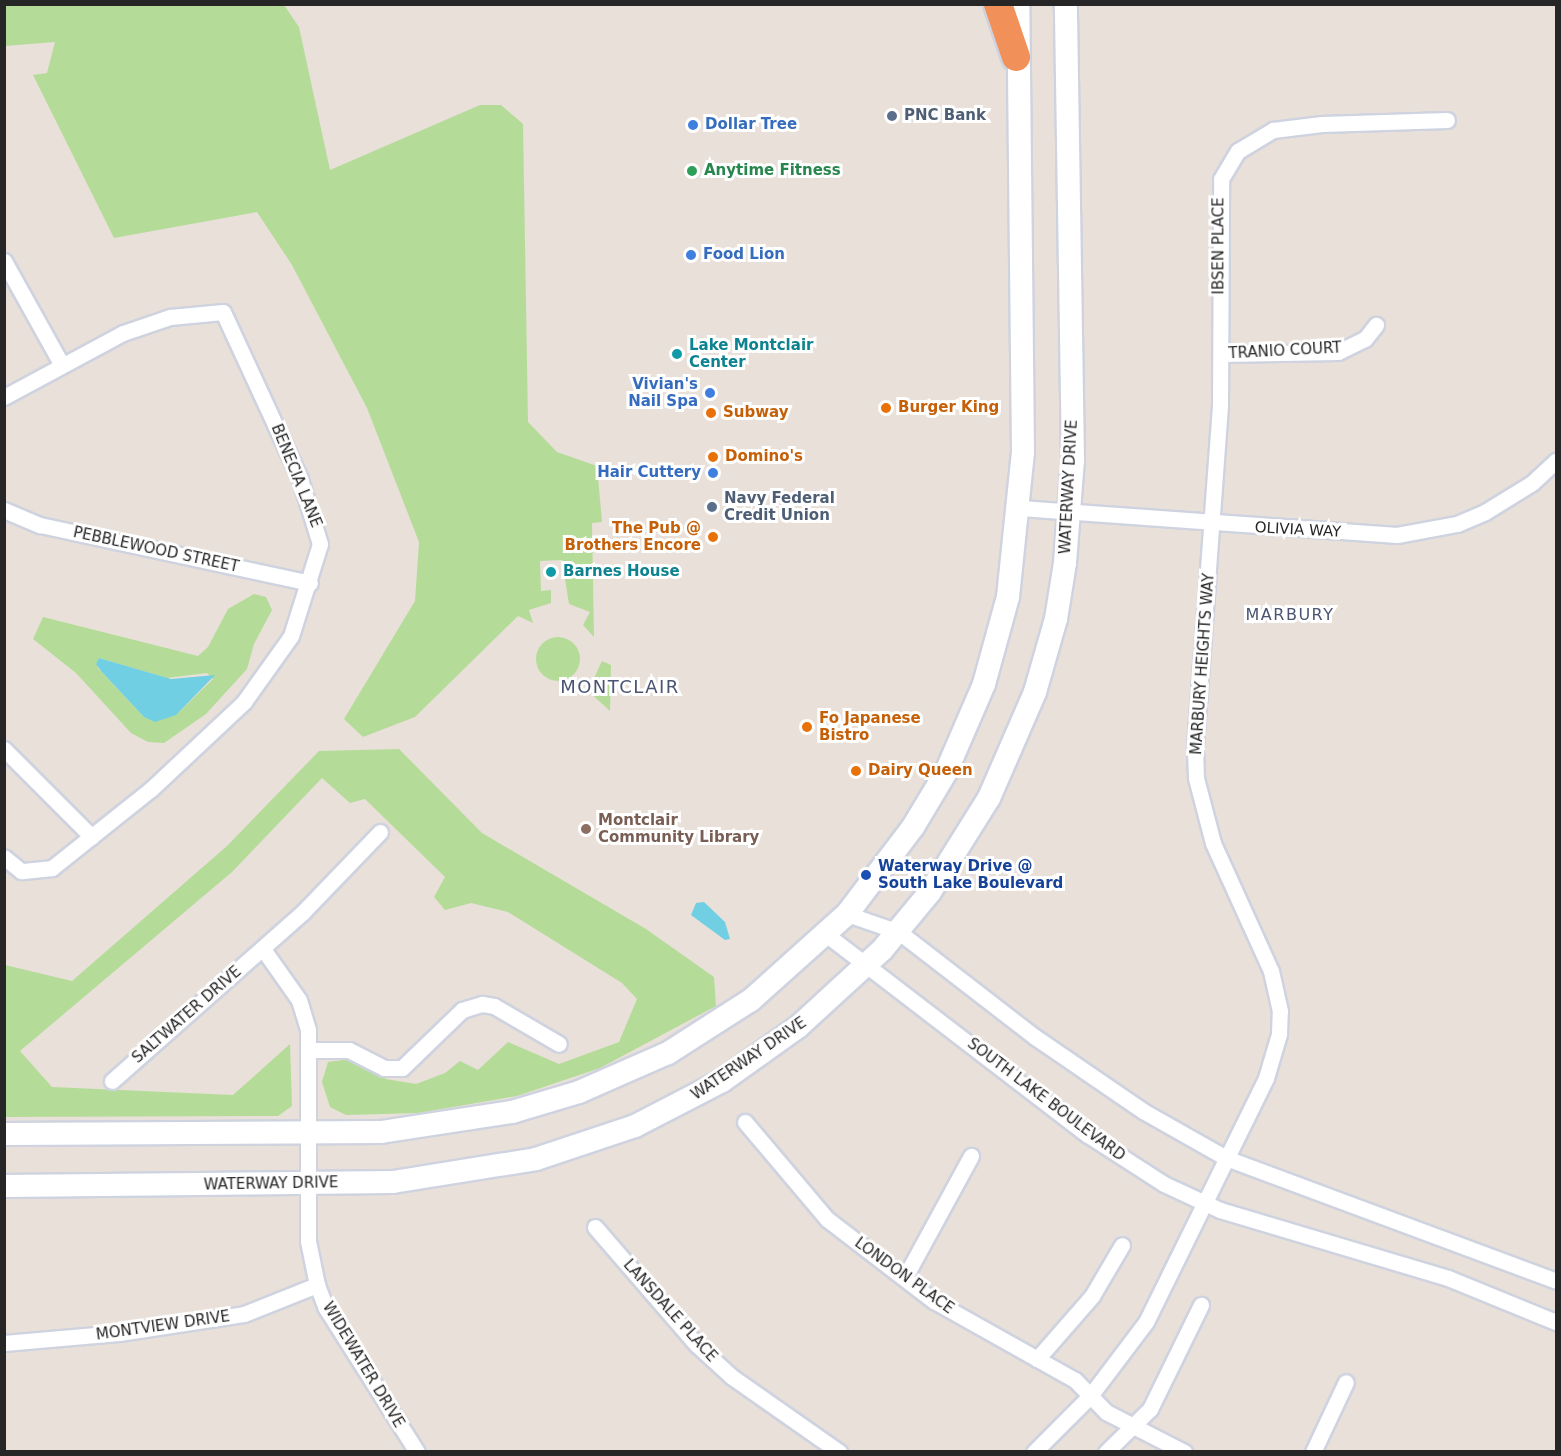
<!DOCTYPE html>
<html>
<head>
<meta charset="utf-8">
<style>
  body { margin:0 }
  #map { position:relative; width:1561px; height:1456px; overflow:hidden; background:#e8e0d9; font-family:"DejaVu Sans",sans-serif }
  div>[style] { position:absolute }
  .green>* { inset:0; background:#b4dc98 }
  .round { border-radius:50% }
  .water>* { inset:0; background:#71cfe4 }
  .roads { filter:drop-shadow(2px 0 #ced3df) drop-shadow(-2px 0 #ced3df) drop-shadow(0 2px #ced3df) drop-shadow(0 -2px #ced3df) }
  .street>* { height:15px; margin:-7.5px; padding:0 7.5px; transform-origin:7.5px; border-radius:7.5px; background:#fff }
  .secondary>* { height:22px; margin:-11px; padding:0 11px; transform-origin:11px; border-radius:11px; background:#fff }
  .highway>* { height:28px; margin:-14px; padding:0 14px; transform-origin:14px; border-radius:14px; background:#f2905a }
  .dots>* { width:16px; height:16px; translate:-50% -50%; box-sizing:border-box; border:3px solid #fff; border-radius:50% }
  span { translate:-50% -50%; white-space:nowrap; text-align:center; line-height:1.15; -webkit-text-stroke:6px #fff; paint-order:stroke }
  .service-label { font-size:15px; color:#4e5e75; font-weight:700 }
  .left { translate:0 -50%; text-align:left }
  .shop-label { font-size:15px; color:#366cbe; font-weight:700 }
  .right { translate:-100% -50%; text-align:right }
  .leisure-label { font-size:15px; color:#27864d; font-weight:700 }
  .street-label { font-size:15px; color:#262626 }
  .culture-label { font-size:15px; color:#0d838f; font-weight:700 }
  .food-label { font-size:15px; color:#c56008; font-weight:700 }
  .education-label { font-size:15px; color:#785e54; font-weight:700 }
  .transit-label { font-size:15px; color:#164399; font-weight:700 }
  .neighbourhood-label { font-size:16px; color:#4b5573; letter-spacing:1.5px }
  .quarter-label { font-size:18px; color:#4b5573; letter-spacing:1.5px }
  .frame { position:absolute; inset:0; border:6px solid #262626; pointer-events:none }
</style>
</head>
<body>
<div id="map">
  <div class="green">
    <i style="clip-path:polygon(4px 5px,284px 5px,299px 27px,330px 170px,480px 105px,501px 105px,523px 124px,528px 422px,557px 452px,597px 466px,602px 522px,592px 523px,594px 637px,583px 625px,590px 612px,569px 604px,562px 560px,540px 561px,541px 591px,551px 590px,551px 603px,529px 610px,533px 623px,518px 616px,415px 717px,363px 737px,344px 719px,415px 601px,419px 542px,367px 408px,292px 265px,257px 212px,114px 238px,33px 75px,47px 73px,55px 42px,5px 46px)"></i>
    <i style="clip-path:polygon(evenodd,254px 594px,266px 597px,272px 610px,254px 644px,247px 669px,206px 714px,164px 743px,148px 742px,131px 733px,76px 673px,33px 639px,43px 617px,198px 656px,208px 647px,228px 609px,254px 594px,99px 658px,167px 678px,207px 673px,213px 679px,179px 712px,144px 717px,98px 668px,99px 658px)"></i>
    <i class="round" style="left:536px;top:637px;width:44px;height:44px"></i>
    <i style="clip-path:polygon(602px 661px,611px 665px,610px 711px,588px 691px)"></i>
    <i style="clip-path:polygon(399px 749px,482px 833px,646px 929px,714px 977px,716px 1006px,600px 1068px,517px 1096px,418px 1113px,346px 1115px,330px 1107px,322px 1082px,328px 1062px,351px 1059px,386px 1079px,416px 1084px,445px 1073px,460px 1061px,478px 1070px,508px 1042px,559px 1064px,619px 1042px,637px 999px,622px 983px,508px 912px,471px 903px,445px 910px,434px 897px,445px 877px,365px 799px,350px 803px,322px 778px,232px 872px,20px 1051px,52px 1087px,233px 1095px,290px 1044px,292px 1106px,278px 1116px,5px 1117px,5px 965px,72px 981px,227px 846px,319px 751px)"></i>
  </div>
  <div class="water">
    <i style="clip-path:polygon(99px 658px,171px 679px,215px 675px,176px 715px,155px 722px,144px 717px,101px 671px,96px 664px)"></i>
    <i style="clip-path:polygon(704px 902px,725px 922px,730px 939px,725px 940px,691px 915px,696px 903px)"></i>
  </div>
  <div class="roads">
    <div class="street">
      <i style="left:4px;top:261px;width:119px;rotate:60.9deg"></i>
      <i style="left:1221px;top:354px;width:117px;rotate:-1deg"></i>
      <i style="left:1338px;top:352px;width:30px;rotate:-26deg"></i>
      <i style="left:1365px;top:339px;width:18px;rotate:-52deg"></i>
      <i style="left:4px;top:397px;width:135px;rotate:-28.3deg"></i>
      <i style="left:123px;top:333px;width:50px;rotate:-18.8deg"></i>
      <i style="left:170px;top:317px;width:53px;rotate:-5.4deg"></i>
      <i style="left:223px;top:312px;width:184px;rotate:65.2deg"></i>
      <i style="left:300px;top:479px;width:68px;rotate:72.9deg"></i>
      <i style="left:320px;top:544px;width:96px;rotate:107.5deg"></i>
      <i style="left:291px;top:636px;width:81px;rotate:125.5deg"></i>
      <i style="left:244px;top:702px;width:127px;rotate:136.9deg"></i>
      <i style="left:151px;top:789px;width:127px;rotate:141.4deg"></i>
      <i style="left:52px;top:868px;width:31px;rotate:174deg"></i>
      <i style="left:21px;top:871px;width:22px;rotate:-141deg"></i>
      <i style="left:1020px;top:508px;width:378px;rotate:4.1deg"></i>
      <i style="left:1397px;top:535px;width:61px;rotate:-10.4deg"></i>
      <i style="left:1457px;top:524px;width:30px;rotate:-23deg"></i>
      <i style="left:1485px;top:512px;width:55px;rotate:-31.7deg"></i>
      <i style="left:1532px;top:483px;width:33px;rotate:-43deg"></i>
      <i style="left:4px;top:510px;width:39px;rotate:23deg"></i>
      <i style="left:40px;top:525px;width:276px;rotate:12.1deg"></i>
      <i style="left:4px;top:749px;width:124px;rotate:45deg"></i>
      <i style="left:847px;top:914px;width:55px;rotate:19.1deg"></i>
      <i style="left:899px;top:932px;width:172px;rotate:37.7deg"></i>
      <i style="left:1035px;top:1037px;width:131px;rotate:34.4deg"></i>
      <i style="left:1143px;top:1111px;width:95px;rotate:29.5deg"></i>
      <i style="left:1226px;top:1158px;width:352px;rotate:20.4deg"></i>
      <i style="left:827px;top:935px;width:329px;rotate:37.5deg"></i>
      <i style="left:1088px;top:1135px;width:90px;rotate:32.8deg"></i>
      <i style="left:1164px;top:1184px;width:62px;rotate:24.9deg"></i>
      <i style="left:1220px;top:1210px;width:238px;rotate:16.6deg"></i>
      <i style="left:1448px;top:1278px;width:117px;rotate:22.2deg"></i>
      <i style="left:263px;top:949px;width:62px;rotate:54.8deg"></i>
      <i style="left:299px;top:1000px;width:31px;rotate:73deg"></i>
      <i style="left:308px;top:1030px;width:211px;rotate:90deg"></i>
      <i style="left:308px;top:1241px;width:45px;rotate:78.4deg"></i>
      <i style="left:317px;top:1285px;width:25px;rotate:69deg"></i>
      <i style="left:326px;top:1308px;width:170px;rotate:57.7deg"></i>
      <i style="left:308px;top:1050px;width:41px"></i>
      <i style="left:349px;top:1050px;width:39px;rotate:27deg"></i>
      <i style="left:384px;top:1068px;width:18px"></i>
      <i style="left:402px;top:1068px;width:83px;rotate:-44deg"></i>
      <i style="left:462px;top:1010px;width:21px;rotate:-17deg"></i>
      <i style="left:482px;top:1004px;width:12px;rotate:9deg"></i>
      <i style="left:494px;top:1006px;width:75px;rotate:30.3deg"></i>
      <i style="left:112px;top:1081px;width:255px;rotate:-41.5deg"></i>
      <i style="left:303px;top:912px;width:111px;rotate:-46.1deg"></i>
      <i style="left:745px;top:1122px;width:127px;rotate:49.8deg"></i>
      <i style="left:827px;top:1219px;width:135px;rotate:37.5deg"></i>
      <i style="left:934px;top:1301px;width:162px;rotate:29.3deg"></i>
      <i style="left:1075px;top:1380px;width:45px;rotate:45.9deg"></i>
      <i style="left:1106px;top:1412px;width:88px;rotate:27.1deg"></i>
      <i style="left:595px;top:1227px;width:156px;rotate:49.2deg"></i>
      <i style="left:697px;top:1345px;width:47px;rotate:42.4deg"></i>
      <i style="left:732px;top:1377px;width:131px;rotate:35deg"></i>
      <i style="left:905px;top:1277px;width:138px;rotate:-61.4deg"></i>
      <i style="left:4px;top:1343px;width:115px;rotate:-5deg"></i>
      <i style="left:119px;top:1333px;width:126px;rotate:-8.6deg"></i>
      <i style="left:244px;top:1314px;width:79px;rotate:-21.7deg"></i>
      <i style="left:1037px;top:1359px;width:84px;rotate:-48.9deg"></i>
      <i style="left:1092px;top:1296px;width:59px;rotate:-59.5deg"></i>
      <i style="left:1034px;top:1452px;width:79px;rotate:-45deg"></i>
      <i style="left:1090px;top:1396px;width:93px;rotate:-52.9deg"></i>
      <i style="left:1146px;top:1322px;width:272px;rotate:-63.8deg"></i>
      <i style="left:1266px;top:1078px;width:46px;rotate:-73.5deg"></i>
      <i style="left:1279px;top:1034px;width:23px;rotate:-88deg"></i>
      <i style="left:1280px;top:1011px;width:41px;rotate:-102.7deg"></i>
      <i style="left:1271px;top:971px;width:141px;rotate:-114.4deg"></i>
      <i style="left:1213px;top:843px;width:67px;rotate:-104.7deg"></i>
      <i style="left:1196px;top:778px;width:32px;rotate:-92deg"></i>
      <i style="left:1195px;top:746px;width:342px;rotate:-85.8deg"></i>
      <i style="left:1220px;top:405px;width:226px;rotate:-89.7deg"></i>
      <i style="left:1221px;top:179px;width:33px;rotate:-59deg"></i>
      <i style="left:1238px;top:151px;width:41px;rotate:-31deg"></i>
      <i style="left:1273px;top:130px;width:49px;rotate:-7deg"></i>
      <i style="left:1322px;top:124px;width:125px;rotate:-1.8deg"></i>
      <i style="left:1106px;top:1452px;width:62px;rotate:-44.3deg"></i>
      <i style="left:1150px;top:1409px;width:116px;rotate:-63.9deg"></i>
      <i style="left:1313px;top:1452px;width:77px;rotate:-64.8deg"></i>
    </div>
    <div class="secondary">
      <i style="left:4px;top:1134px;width:377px;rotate:-0.3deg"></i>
      <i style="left:381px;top:1132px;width:133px;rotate:-8.7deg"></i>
      <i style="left:512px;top:1112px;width:70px;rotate:-16.6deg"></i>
      <i style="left:579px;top:1092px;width:97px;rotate:-23.7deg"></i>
      <i style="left:668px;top:1053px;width:98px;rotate:-32.6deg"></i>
      <i style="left:751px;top:1000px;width:129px;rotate:-41.9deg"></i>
      <i style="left:847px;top:914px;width:109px;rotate:-52.8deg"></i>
      <i style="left:913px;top:827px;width:64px;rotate:-59deg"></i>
      <i style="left:946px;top:772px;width:96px;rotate:-66.6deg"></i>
      <i style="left:984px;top:684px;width:90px;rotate:-74.6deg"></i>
      <i style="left:1008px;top:597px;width:146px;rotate:-84.1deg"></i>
      <i style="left:1023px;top:452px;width:448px;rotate:-90.6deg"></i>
      <i style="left:4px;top:1186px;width:389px;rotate:-0.6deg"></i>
      <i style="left:393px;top:1182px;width:145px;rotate:-9.1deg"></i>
      <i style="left:536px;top:1159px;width:104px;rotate:-18.4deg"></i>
      <i style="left:635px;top:1126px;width:98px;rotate:-27.3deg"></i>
      <i style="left:722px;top:1081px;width:93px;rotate:-35.4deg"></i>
      <i style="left:798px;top:1027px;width:114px;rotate:-42.5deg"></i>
      <i style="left:882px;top:950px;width:75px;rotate:-50.4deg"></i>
      <i style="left:930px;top:892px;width:111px;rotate:-57.9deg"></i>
      <i style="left:989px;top:798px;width:116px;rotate:-66.5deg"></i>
      <i style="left:1035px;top:692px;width:76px;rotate:-74deg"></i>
      <i style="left:1056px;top:619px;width:57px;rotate:-80.9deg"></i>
      <i style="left:1065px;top:563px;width:103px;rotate:-85.6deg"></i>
      <i style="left:1073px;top:460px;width:456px;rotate:-90.9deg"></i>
    </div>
    <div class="highway">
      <i style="left:998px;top:4px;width:56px;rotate:71.2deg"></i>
    </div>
  </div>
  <div class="dots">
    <i style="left:892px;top:116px;background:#5c6f8a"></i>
    <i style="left:693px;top:125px;background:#3f7fe0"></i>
    <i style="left:692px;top:171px;background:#2e9e5b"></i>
    <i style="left:691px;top:255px;background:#3f7fe0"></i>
    <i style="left:677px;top:354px;background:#0f9aa8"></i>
    <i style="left:710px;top:393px;background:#3f7fe0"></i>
    <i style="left:886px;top:408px;background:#e8710a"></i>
    <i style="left:711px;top:413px;background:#e8710a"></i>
    <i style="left:713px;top:457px;background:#e8710a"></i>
    <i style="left:713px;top:473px;background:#3f7fe0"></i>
    <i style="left:712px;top:507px;background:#5c6f8a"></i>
    <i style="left:713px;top:537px;background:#e8710a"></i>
    <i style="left:551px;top:572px;background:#0f9aa8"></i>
    <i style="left:807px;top:727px;background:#e8710a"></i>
    <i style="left:856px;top:771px;background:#e8710a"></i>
    <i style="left:586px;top:829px;background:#8d6e63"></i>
    <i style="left:866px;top:875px;background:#1a4fb4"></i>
  </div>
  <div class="service-label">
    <span class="left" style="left:904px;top:116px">PNC Bank</span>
    <span class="left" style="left:724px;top:507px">Navy Federal<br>Credit Union</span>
  </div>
  <div class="shop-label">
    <span class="left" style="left:705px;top:125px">Dollar Tree</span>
    <span class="left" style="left:703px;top:255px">Food Lion</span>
    <span class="right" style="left:698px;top:393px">Vivian's<br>Nail Spa</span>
    <span class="right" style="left:701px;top:473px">Hair Cuttery</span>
  </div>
  <div class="leisure-label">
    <span class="left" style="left:704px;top:171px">Anytime Fitness</span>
  </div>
  <div class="street-label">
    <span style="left:1219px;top:246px;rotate:-90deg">IBSEN PLACE</span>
    <span style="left:1285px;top:351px;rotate:-3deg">TRANIO COURT</span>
    <span style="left:296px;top:476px;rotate:68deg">BENECIA LANE</span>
    <span style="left:1069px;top:487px;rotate:-87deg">WATERWAY DRIVE</span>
    <span style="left:1298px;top:530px;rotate:3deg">OLIVIA WAY</span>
    <span style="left:156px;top:550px;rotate:12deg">PEBBLEWOOD STREET</span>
    <span style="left:1203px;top:664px;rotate:-86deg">MARBURY HEIGHTS WAY</span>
    <span style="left:187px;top:1015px;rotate:-41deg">SALTWATER DRIVE</span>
    <span style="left:749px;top:1059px;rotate:-34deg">WATERWAY DRIVE</span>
    <span style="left:1046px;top:1100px;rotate:37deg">SOUTH LAKE BOULEVARD</span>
    <span style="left:271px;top:1184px;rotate:-1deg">WATERWAY DRIVE</span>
    <span style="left:904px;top:1276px;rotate:36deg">LONDON PLACE</span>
    <span style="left:670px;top:1311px;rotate:48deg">LANSDALE PLACE</span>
    <span style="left:163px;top:1326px;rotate:-8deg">MONTVIEW DRIVE</span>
    <span style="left:363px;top:1365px;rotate:59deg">WIDEWATER DRIVE</span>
  </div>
  <div class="culture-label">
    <span class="left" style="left:689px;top:354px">Lake Montclair<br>Center</span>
    <span class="left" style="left:563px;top:572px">Barnes House</span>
  </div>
  <div class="food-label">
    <span class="left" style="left:898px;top:408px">Burger King</span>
    <span class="left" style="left:723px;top:413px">Subway</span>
    <span class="left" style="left:725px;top:457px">Domino's</span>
    <span class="right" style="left:701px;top:537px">The Pub @<br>Brothers Encore</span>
    <span class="left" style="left:819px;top:727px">Fo Japanese<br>Bistro</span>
    <span class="left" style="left:868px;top:771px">Dairy Queen</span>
  </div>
  <div class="education-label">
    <span class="left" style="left:598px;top:829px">Montclair<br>Community Library</span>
  </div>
  <div class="transit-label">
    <span class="left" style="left:878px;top:875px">Waterway Drive @<br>South Lake Boulevard</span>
  </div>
  <div class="neighbourhood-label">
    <span style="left:1290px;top:615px">MARBURY</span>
  </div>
  <div class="quarter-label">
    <span style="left:620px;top:687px">MONTCLAIR</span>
  </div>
  <div class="frame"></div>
</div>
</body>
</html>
